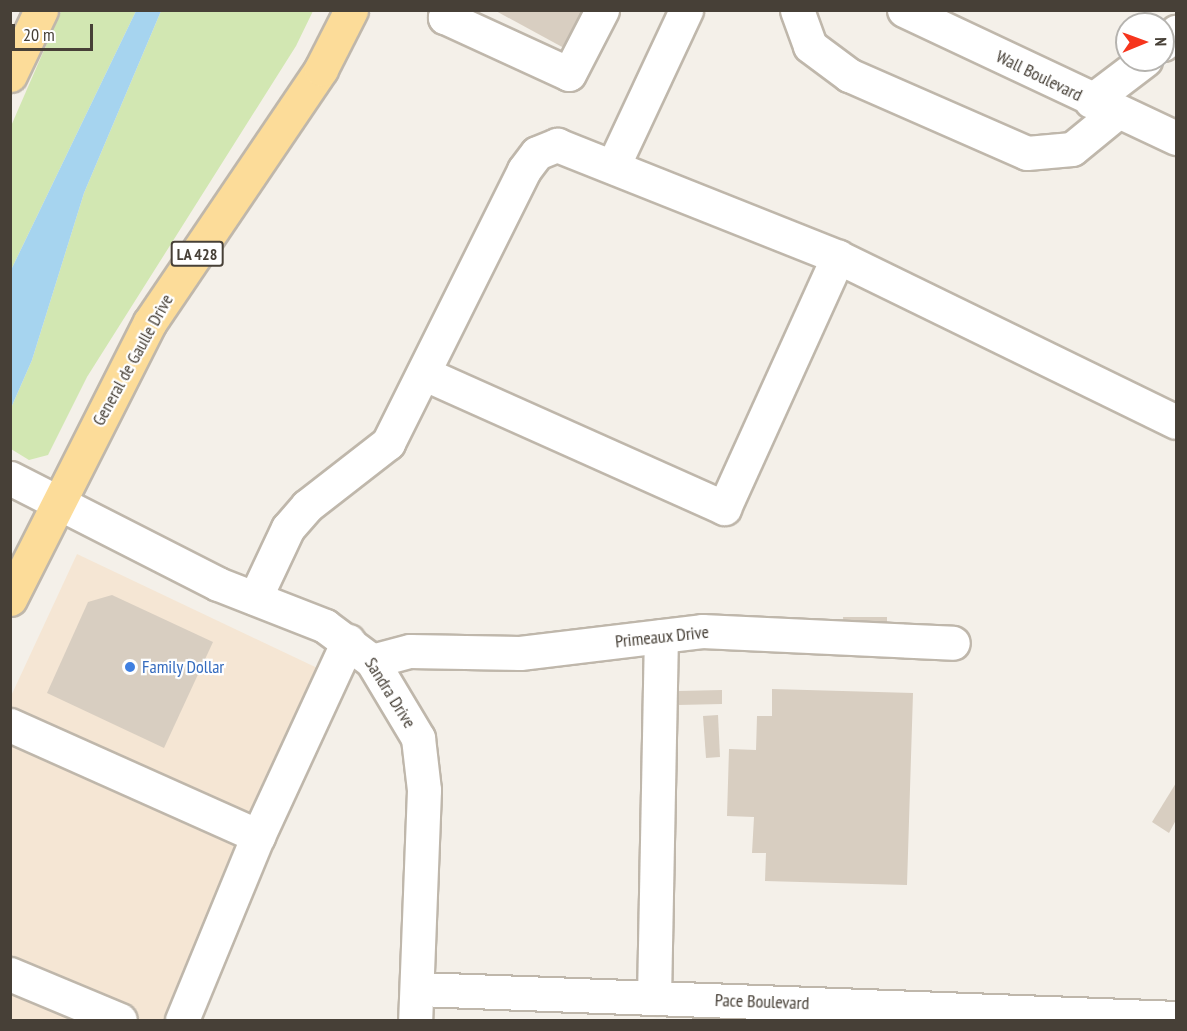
<!DOCTYPE html>
<html>
<head>
<meta charset="utf-8">
<style>
  body { margin:0 }
  #map { position:relative; width:1187px; height:1031px; overflow:hidden; background:#f4f0e9; font-family:"PT Sans Narrow",sans-serif }
  div>[style] { position:absolute }
  .commercial>* { inset:0; background:#f5e6d4 }
  .green>* { inset:0; background:#d2e7b2 }
  .water>* { inset:0; background:#a6d4ef }
  .building>* { inset:0; background:#d8cec1 }
  .roads { filter:drop-shadow(2px 0 #bfb7ab) drop-shadow(-2px 0 #bfb7ab) drop-shadow(0 2px #bfb7ab) drop-shadow(0 -2px #bfb7ab) }
  .minor>* { height:33px; margin:-16.5px; padding:0 16.5px; transform-origin:16.5px; border-radius:16.5px; background:#fff }
  .major>* { height:33px; margin:-16.5px; padding:0 16.5px; transform-origin:16.5px; border-radius:16.5px; background:#fcdc99 }
  .dots>* { width:16px; height:16px; translate:-50% -50%; box-sizing:border-box; border:3px solid #fff; border-radius:50% }
  span { translate:-50% -50%; white-space:nowrap; text-align:center; line-height:1.15; -webkit-text-stroke:4.5px #fff; paint-order:stroke }
  .shield-label span { padding:2px 4px; background:#fff; border:2px solid; border-radius:4px; -webkit-text-stroke-width:0 }
  .shield-label { font-size:16px; color:#474037; font-weight:700 }
  .street-label { font-size:18px; color:#474037 }
  .shop-label { font-size:18px; color:#366cbe }
  .left { translate:0 -50%; text-align:left }
  .frame { position:absolute; inset:0; border:12px solid #474037; pointer-events:none }
  .north { position:absolute; left:1115px; top:12px; width:60px; height:60px; box-sizing:border-box; background:#fff; border:2px solid #b5b3af; border-radius:50%; rotate:89deg; font-size:16px; font-weight:700; line-height:24px; text-align:center; color:#474037 }
  .north::after { content:''; display:block; margin:auto; width:21px; height:27px; background:#f6351d; clip-path:polygon(50% 0,100% 100%,50% 72%,0 100%) }
  .scale { position:absolute; left:12px; top:24px; width:81px; height:27px; box-sizing:border-box; border:3px solid #474037; border-top:0; padding-left:8px; font-size:18px; line-height:21px; white-space:nowrap; color:#474037; -webkit-text-stroke:4px #fff; paint-order:stroke }
</style>
</head>
<body>
<div id="map">
  <div class="commercial">
    <i style="clip-path:polygon(77px 554px,349px 683px,196px 1020px,11px 1020px,11px 696px)"></i>
  </div>
  <div class="green">
    <i style="clip-path:polygon(61px 11px,136px 11px,11px 270px,11px 126px)"></i>
    <i style="clip-path:polygon(161px 11px,313px 11px,296px 46px,87px 377px,48px 455px,29px 460px,11px 449px,11px 408px,32px 360px,84px 193px)"></i>
  </div>
  <div class="water">
    <i style="clip-path:polygon(136px 11px,161px 11px,84px 193px,32px 360px,11px 408px,11px 270px)"></i>
  </div>
  <div class="building">
    <i style="clip-path:polygon(494px 10px,582px 10px,564px 48px)"></i>
    <i style="clip-path:polygon(112px 595px,213px 642px,164px 748px,47px 693px,88px 602px)"></i>
    <i style="clip-path:polygon(843px 617px,887px 617px,887px 631px,844px 631px)"></i>
    <i style="clip-path:polygon(772px 689px,913px 693px,907px 885px,765px 881px,766px 853px,752px 853px,754px 817px,727px 816px,729px 749px,756px 750px,757px 716px,772px 716px)"></i>
    <i style="clip-path:polygon(722px 690px,722px 704px,678px 705px,678px 691px)"></i>
    <i style="clip-path:polygon(718px 715px,720px 757px,706px 758px,703px 716px)"></i>
    <i style="clip-path:polygon(1176px 783px,1176px 820px,1169px 833px,1152px 822px)"></i>
  </div>
  <div class="roads">
    <div class="minor">
      <i style="left:448px;top:10px;width:8px;rotate:113deg"></i>
      <i style="left:445px;top:17px;width:136px;rotate:24.7deg"></i>
      <i style="left:569px;top:74px;width:72px;rotate:-62.7deg"></i>
      <i style="left:797px;top:10px;width:38px;rotate:70deg"></i>
      <i style="left:810px;top:46px;width:49px;rotate:36.6deg"></i>
      <i style="left:849px;top:75px;width:194px;rotate:23.7deg"></i>
      <i style="left:1027px;top:153px;width:45px;rotate:-5.1deg"></i>
      <i style="left:1072px;top:149px;width:58px;rotate:-39.4deg"></i>
      <i style="left:904px;top:10px;width:301px;rotate:25.2deg"></i>
      <i style="left:1163px;top:44px;width:18px;rotate:-43deg"></i>
      <i style="left:1091px;top:101px;width:68px;rotate:-37.2deg"></i>
      <i style="left:614px;top:164px;width:170px;rotate:-64.9deg"></i>
      <i style="left:425px;top:374px;width:328px;rotate:24.1deg"></i>
      <i style="left:724px;top:508px;width:276px;rotate:-65.6deg"></i>
      <i style="left:10px;top:478px;width:233px;rotate:27deg"></i>
      <i style="left:218px;top:584px;width:115px;rotate:21.4deg"></i>
      <i style="left:325px;top:626px;width:59px;rotate:36.7deg"></i>
      <i style="left:372px;top:661px;width:90px;rotate:59.1deg"></i>
      <i style="left:418px;top:738px;width:52px;rotate:83.4deg"></i>
      <i style="left:424px;top:790px;width:230px;rotate:92.2deg"></i>
      <i style="left:255px;top:598px;width:77px;rotate:-64.8deg"></i>
      <i style="left:288px;top:528px;width:29px;rotate:-49deg"></i>
      <i style="left:307px;top:506px;width:103px;rotate:-37.9deg"></i>
      <i style="left:388px;top:443px;width:305px;rotate:-63.5deg"></i>
      <i style="left:524px;top:170px;width:21px;rotate:-53deg"></i>
      <i style="left:537px;top:153px;width:22px;rotate:-22deg"></i>
      <i style="left:557px;top:145px;width:302px;rotate:21.7deg"></i>
      <i style="left:838px;top:257px;width:376px;rotate:26deg"></i>
      <i style="left:372px;top:661px;width:39px;rotate:-15deg"></i>
      <i style="left:410px;top:651px;width:110px;rotate:1deg"></i>
      <i style="left:520px;top:653px;width:183px;rotate:-6.9deg"></i>
      <i style="left:702px;top:631px;width:251px;rotate:2.7deg"></i>
      <i style="left:10px;top:725px;width:272px;rotate:24.1deg"></i>
      <i style="left:10px;top:974px;width:119px;rotate:22.7deg"></i>
      <i style="left:419px;top:989px;width:758px;rotate:2.19deg"></i>
      <i style="left:654px;top:998px;width:362px;rotate:-88.9deg"></i>
      <i style="left:182px;top:1020px;width:199px;rotate:-67.6deg"></i>
      <i style="left:258px;top:836px;width:215px;rotate:-65.2deg"></i>
    </div>
    <div class="major">
      <i style="left:10px;top:75px;width:72px;rotate:-64.5deg"></i>
      <i style="left:10px;top:599px;width:310px;rotate:-63.2deg"></i>
      <i style="left:150px;top:322px;width:305px;rotate:-55.9deg"></i>
      <i style="left:321px;top:69px;width:66px;rotate:-63deg"></i>
    </div>
  </div>
  <div class="dots">
    <i style="left:130px;top:667px;background:#3f7fe0"></i>
  </div>
  <div class="shield-label">
    <span style="left:197px;top:254px">LA 428</span>
  </div>
  <div class="street-label">
    <span style="left:1039px;top:76px;rotate:26deg">Wall Boulevard</span>
    <span style="left:133px;top:360px;rotate:-61deg">General de Gaulle Drive</span>
    <span style="left:662px;top:637px;rotate:-6deg">Primeaux Drive</span>
    <span style="left:390px;top:693px;rotate:58deg">Sandra Drive</span>
    <span style="left:762px;top:1002px;rotate:2deg">Pace Boulevard</span>
  </div>
  <div class="shop-label">
    <span class="left" style="left:142px;top:667px">Family Dollar</span>
  </div>
  <div class="frame"></div>
  <div class="north">N</div>
  <div class="scale">20 m</div>
</div>
</body>
</html>
